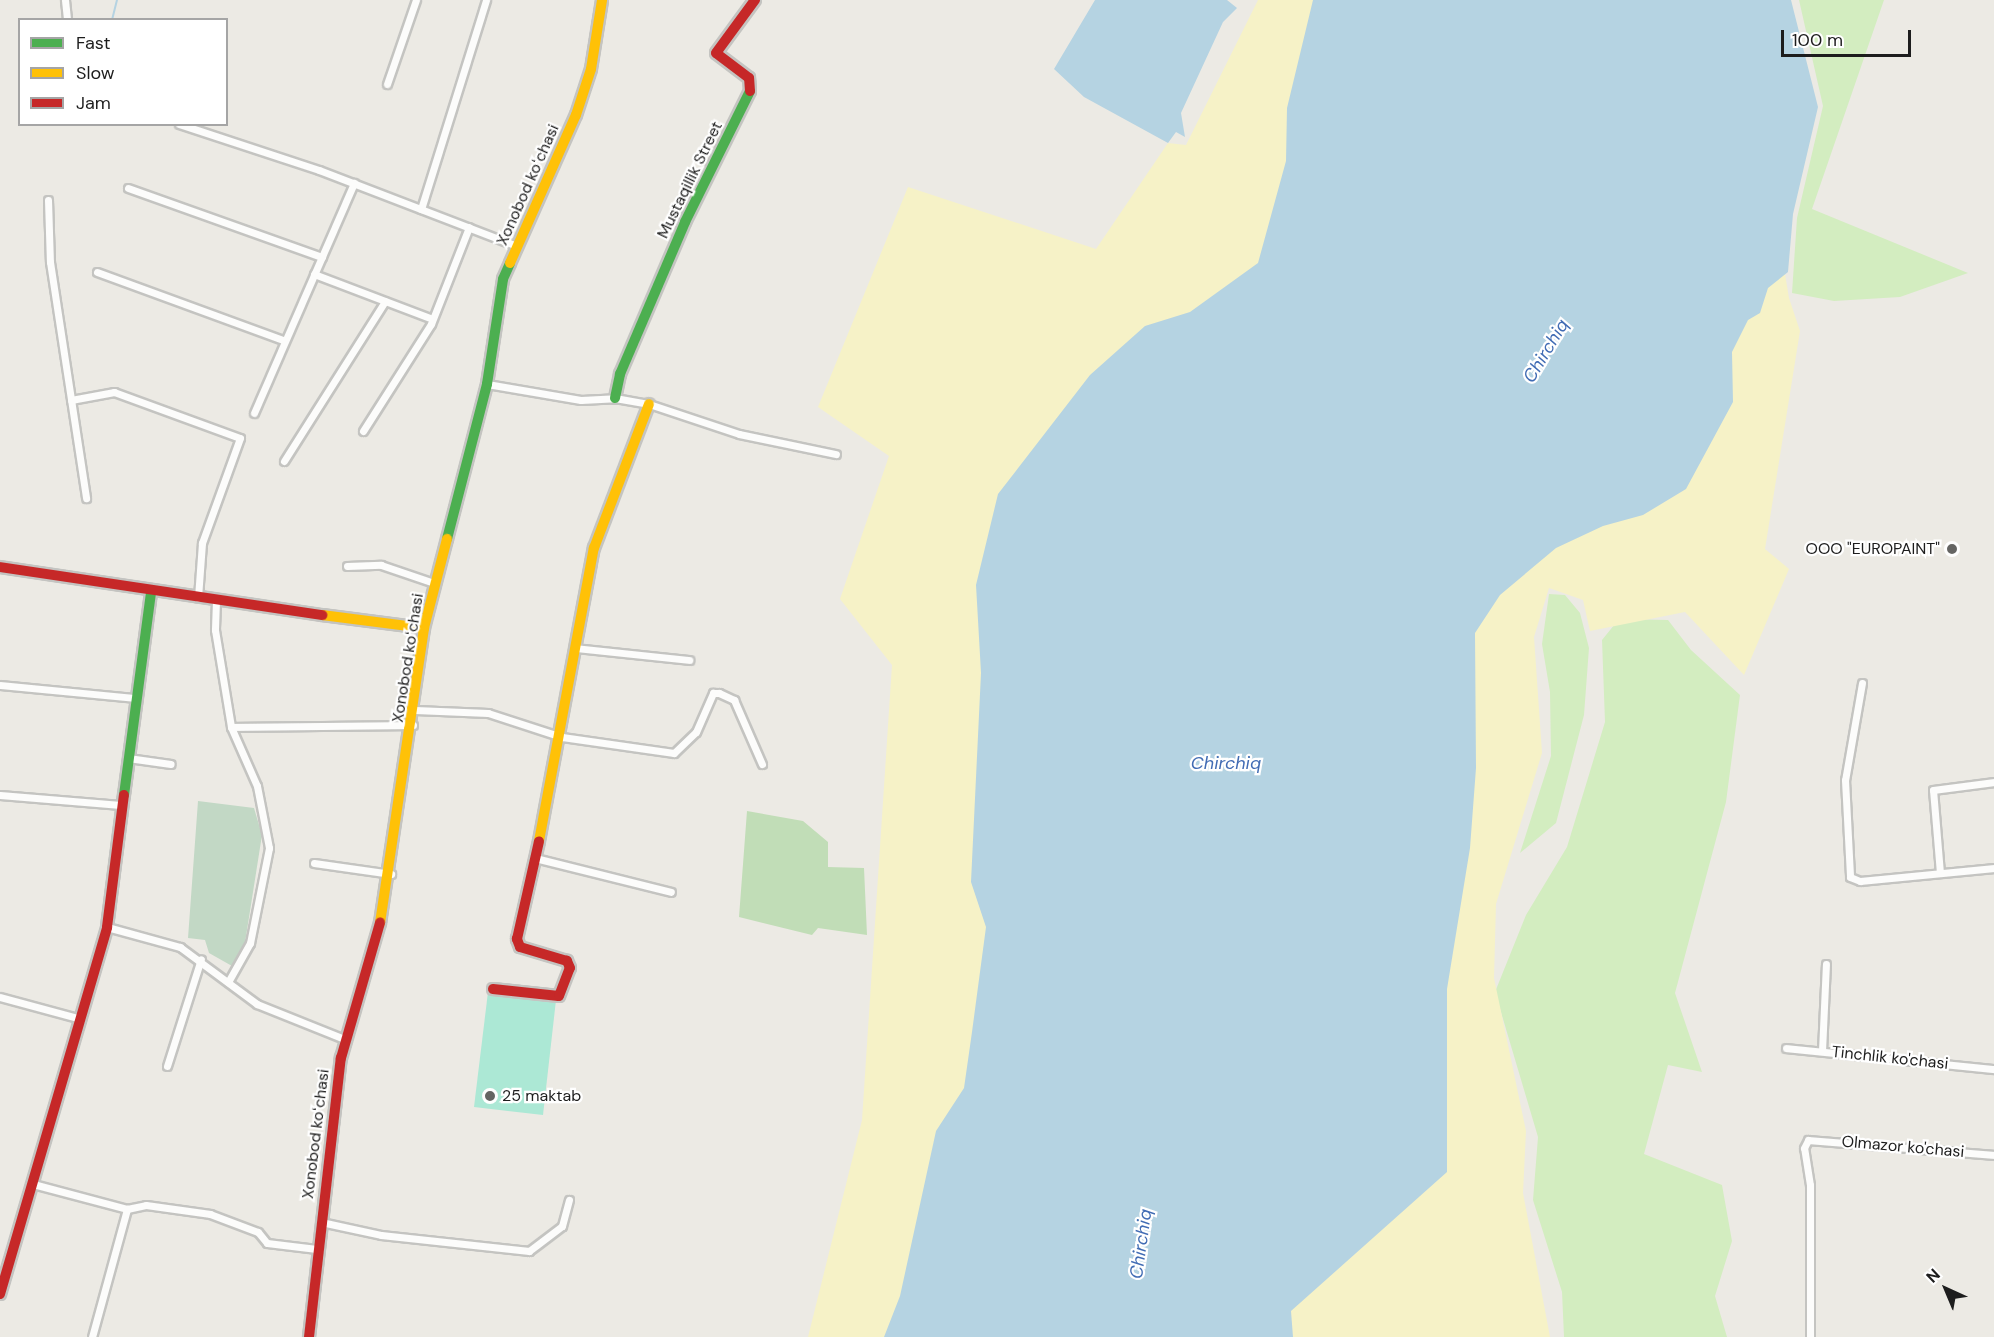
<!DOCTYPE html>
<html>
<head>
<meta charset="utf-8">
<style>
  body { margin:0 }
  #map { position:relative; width:1994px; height:1337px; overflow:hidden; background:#eceae4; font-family:"DM Sans",sans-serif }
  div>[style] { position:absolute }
  .grass>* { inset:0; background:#d3edc0 }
  .forest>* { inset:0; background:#c1ddb7 }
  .sand>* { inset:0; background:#f6f2c7 }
  .cemetery>* { inset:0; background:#c2d8c5 }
  .pitch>* { inset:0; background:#ace8d5 }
  .water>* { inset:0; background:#b5d3e2 }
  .stream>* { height:2px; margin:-1px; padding:0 1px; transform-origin:1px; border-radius:1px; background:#b5d3e2 }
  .roads { filter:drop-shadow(2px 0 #c4c4c1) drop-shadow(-2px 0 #c4c4c1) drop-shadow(0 2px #c4c4c1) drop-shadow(0 -2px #c4c4c1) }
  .street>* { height:7px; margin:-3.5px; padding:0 3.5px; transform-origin:3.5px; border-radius:3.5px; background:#fcfcfb }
  .fast>* { height:10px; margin:-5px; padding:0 5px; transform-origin:5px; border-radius:5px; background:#4caf50 }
  .slow>* { height:10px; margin:-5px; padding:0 5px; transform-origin:5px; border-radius:5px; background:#ffc107 }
  .jam>* { height:10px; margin:-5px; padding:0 5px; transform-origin:5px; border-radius:5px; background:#c62828 }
  .dots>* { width:16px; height:16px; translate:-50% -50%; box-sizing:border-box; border:3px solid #fff; border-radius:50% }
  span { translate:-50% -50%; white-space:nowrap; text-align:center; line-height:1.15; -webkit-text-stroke:4.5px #fff; paint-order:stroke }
  .street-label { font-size:16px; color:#1d1d1d }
  .poi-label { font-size:16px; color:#1d1d1d }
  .right { translate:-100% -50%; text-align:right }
  .left { translate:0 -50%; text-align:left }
  .water-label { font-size:18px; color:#416cb4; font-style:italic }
  .legend { position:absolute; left:18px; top:18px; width:210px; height:108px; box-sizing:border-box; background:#fff; border:2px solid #a5a5a5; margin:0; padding:8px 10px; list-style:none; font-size:18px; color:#1d1d1d }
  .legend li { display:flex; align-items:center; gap:12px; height:30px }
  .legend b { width:30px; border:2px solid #a5a5a5 }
  .north { position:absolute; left:1916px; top:1259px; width:60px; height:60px; -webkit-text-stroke:4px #fff; paint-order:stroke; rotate:316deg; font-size:16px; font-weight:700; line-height:24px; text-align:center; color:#1d1d1d }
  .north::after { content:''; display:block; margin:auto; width:21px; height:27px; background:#1d1d1d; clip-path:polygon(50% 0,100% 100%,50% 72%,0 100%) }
  .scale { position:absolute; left:1781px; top:30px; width:130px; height:27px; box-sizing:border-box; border:3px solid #1d1d1d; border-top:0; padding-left:8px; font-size:18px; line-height:21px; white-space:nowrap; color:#1d1d1d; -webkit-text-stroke:4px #fff; paint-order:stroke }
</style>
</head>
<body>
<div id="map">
  <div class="grass">
    <i style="clip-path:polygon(1799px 0,1884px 0,1812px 209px,1968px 273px,1900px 297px,1834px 301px,1792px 293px,1797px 218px,1823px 106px)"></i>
    <i style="clip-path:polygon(1549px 594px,1565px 595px,1580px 613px,1589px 648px,1584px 715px,1556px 823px,1520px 853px,1551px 756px,1550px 692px,1542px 644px)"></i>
    <i style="clip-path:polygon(1619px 619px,1668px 620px,1691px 650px,1740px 695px,1726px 802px,1675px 993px,1702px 1072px,1668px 1065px,1644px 1154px,1722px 1185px,1732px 1241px,1715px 1296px,1727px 1337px,1564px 1337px,1562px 1292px,1533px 1200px,1538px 1137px,1495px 992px,1526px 915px,1567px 847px,1605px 722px,1602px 640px)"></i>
  </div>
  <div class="forest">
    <i style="clip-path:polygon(747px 811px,803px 821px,828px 842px,828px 867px,864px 868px,867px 935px,818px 928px,812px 935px,739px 917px)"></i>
  </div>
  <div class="sand">
    <i style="clip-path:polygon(1258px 0,1735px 0,1748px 51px,1789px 298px,1800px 331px,1765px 549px,1789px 569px,1744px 675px,1685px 612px,1590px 631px,1583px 600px,1549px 588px,1534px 637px,1542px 753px,1496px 904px,1494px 978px,1526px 1131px,1523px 1193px,1550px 1337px,808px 1337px,862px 1120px,892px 665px,840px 599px,889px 456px,818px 407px,908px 187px,1096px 249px,1168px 143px,1186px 145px)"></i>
  </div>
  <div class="cemetery">
    <i style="clip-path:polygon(198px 801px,254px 808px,262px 835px,244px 949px,232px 966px,209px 953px,205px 940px,188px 938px)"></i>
  </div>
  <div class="pitch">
    <i style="clip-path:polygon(488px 992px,556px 1000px,543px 1115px,474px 1107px)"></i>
  </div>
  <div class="water">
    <i style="clip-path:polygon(1095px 0,1227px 0,1237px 8px,1223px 22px,1181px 113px,1185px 137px,1176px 132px,1168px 143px,1084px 97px,1054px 69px)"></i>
    <i style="clip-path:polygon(1313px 0,1791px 0,1818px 107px,1793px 214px,1788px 272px,1768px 288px,1760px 313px,1748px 320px,1732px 352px,1733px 402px,1686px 489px,1643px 515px,1603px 526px,1556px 548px,1500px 595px,1475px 633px,1476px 768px,1470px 848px,1447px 989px,1447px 1172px,1291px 1311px,1293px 1337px,884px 1337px,900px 1296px,936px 1131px,964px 1088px,972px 1032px,986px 927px,971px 882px,981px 673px,976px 585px,998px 494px,1090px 375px,1145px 326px,1190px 312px,1258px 263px,1286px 161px,1287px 108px)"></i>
  </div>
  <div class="stream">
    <i style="left:112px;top:20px;width:21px;rotate:-76deg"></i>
  </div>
  <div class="roads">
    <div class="street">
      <i style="left:65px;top:0;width:20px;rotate:84deg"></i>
      <i style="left:387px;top:84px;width:89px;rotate:-71deg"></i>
      <i style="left:179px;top:124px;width:147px;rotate:18.2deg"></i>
      <i style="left:319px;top:170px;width:212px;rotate:21deg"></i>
      <i style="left:128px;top:188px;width:206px;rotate:19.6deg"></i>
      <i style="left:48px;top:200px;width:62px;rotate:88.2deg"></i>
      <i style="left:50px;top:262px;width:239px;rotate:81.3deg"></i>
      <i style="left:421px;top:209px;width:219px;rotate:-72.7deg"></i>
      <i style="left:97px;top:272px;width:198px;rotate:20.1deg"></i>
      <i style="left:314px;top:274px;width:124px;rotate:20.8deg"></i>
      <i style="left:487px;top:384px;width:95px;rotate:9.7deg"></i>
      <i style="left:581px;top:400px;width:34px;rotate:-3deg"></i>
      <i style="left:615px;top:398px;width:35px;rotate:10deg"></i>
      <i style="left:649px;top:404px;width:95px;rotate:18.4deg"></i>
      <i style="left:739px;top:434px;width:99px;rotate:11.7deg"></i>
      <i style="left:71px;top:400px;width:44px;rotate:-10.5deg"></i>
      <i style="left:114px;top:392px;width:134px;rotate:20.1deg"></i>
      <i style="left:240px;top:438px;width:112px;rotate:109.9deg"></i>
      <i style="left:202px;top:543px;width:55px;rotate:94.2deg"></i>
      <i style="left:254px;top:413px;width:251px;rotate:-66.5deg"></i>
      <i style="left:363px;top:431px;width:127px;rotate:-57.6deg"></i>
      <i style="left:431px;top:324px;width:104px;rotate:-68.6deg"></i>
      <i style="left:284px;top:461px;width:189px;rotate:-57.7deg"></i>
      <i style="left:347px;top:566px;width:34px;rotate:-2deg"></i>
      <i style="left:381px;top:565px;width:56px;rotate:18.8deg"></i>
      <i style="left:216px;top:600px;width:30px;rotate:92deg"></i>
      <i style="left:215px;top:630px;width:98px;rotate:80.6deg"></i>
      <i style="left:231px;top:727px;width:64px;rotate:66.2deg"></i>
      <i style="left:257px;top:786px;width:63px;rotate:79deg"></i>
      <i style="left:269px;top:848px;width:97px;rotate:101.3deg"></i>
      <i style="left:250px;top:943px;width:45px;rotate:119.4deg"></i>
      <i style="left:575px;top:648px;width:115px;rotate:6deg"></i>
      <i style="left:1862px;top:683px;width:98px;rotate:99.9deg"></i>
      <i style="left:1845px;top:780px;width:97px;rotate:87deg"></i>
      <i style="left:1850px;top:877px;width:11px;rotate:22deg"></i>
      <i style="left:1860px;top:881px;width:135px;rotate:-5.5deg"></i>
      <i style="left:0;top:685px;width:136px;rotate:5.5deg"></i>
      <i style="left:415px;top:710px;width:73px;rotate:2.4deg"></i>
      <i style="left:488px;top:713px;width:78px;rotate:18deg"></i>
      <i style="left:562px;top:737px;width:113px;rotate:8.1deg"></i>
      <i style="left:674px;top:753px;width:30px;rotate:-44deg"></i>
      <i style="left:696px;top:732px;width:43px;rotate:-66.4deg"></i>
      <i style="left:713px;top:693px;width:6px"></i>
      <i style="left:719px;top:693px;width:17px;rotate:25deg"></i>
      <i style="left:734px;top:700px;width:70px;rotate:66.4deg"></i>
      <i style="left:231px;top:727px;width:182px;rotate:-0.6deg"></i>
      <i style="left:128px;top:758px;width:43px;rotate:7.9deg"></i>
      <i style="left:0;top:795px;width:121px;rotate:4.7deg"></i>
      <i style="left:535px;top:858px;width:140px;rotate:14deg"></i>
      <i style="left:314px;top:863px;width:78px;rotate:8.1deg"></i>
      <i style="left:1940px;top:873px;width:83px;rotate:-94.8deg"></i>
      <i style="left:1933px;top:790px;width:62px;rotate:-7.5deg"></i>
      <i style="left:107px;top:927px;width:76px;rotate:15.3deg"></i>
      <i style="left:180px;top:947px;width:96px;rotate:36.5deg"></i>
      <i style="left:257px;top:1004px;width:94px;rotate:21.9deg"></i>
      <i style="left:0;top:997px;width:84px;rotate:15.2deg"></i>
      <i style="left:1786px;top:1048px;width:209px;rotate:5.8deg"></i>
      <i style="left:1822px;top:1051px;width:87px;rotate:-87.4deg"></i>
      <i style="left:167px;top:1066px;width:112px;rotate:-72.4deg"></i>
      <i style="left:33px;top:1184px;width:97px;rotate:14.9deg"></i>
      <i style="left:127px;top:1209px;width:19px;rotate:-12deg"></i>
      <i style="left:146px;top:1205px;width:65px;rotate:8deg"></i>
      <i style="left:210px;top:1214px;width:51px;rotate:20.6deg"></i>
      <i style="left:258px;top:1232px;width:14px;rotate:51deg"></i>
      <i style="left:267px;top:1243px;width:50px;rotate:6.8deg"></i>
      <i style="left:321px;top:1222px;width:61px;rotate:12.2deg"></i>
      <i style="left:381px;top:1235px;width:149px;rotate:6.2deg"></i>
      <i style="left:529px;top:1251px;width:41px;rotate:-37.1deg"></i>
      <i style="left:562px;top:1226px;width:27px;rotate:-75deg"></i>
      <i style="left:92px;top:1337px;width:133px;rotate:-74.7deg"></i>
      <i style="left:1810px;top:1337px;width:152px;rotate:-90deg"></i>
      <i style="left:1810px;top:1185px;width:37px;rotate:-99deg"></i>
      <i style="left:1804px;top:1148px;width:9px;rotate:-63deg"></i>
      <i style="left:1808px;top:1140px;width:187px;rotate:4.6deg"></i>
    </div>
    <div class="fast">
      <i style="left:615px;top:398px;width:25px;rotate:-78deg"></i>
      <i style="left:620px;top:374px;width:165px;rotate:-66.8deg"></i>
      <i style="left:685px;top:222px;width:146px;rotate:-63.6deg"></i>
      <i style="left:447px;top:539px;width:160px;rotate:-75.5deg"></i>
      <i style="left:487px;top:384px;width:106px;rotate:-81.3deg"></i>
      <i style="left:503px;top:279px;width:17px;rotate:-66deg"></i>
      <i style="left:124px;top:795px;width:204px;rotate:-82.4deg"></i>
    </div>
    <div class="slow">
      <i style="left:510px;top:263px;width:162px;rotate:-66deg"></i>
      <i style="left:576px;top:115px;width:48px;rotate:-71.9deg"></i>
      <i style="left:591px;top:69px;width:70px;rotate:-80.9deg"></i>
      <i style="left:322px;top:615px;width:103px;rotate:7.3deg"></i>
      <i style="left:539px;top:841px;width:298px;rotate:-79.4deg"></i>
      <i style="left:594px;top:548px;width:154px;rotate:-69.1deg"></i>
      <i style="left:380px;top:923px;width:298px;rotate:-81.5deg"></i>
      <i style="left:424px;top:628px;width:92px;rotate:-75.5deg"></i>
    </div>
    <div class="jam">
      <i style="left:750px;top:91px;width:13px;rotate:-94deg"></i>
      <i style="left:749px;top:78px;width:41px;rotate:-142.9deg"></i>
      <i style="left:716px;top:53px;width:66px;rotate:-53.7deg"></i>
      <i style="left:0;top:567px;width:326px;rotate:8.5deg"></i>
      <i style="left:493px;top:989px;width:66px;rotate:6.1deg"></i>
      <i style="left:559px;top:996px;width:30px;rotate:-69deg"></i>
      <i style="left:570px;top:968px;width:8px;rotate:-113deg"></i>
      <i style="left:567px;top:961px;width:49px;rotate:-163.4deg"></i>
      <i style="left:520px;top:947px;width:9px;rotate:-111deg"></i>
      <i style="left:517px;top:939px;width:100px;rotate:-77.3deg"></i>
      <i style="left:0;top:1294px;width:382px;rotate:-73.7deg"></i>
      <i style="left:107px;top:927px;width:133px;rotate:-82.7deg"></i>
      <i style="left:309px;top:1337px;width:281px;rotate:-83.5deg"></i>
      <i style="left:341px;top:1058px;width:141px;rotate:-73.9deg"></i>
    </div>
  </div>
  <div class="dots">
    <i style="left:1952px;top:549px;background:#656563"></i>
    <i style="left:490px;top:1096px;background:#656563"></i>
  </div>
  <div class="street-label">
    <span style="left:690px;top:180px;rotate:-64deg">Mustaqillik Street</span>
    <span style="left:528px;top:185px;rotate:-66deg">Xonobod koʻchasi</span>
    <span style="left:408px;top:658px;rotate:-81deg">Xonobod koʻchasi</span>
    <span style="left:1890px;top:1058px;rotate:6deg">Tinchlik ko'chasi</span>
    <span style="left:316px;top:1134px;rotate:-83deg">Xonobod koʻchasi</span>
    <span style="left:1903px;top:1147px;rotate:5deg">Olmazor ko'chasi</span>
  </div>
  <div class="poi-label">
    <span class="right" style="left:1940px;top:549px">OOO "EUROPAINT"</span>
    <span class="left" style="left:502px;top:1096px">25 maktab</span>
  </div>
  <div class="water-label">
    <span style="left:1546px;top:351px;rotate:-59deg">Chirchiq</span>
    <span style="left:1226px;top:763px">Chirchiq</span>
    <span style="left:1141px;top:1244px;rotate:-82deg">Chirchiq</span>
  </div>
  <ul class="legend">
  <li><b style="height:8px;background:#4caf50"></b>Fast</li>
  <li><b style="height:8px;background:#ffc107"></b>Slow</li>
  <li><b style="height:8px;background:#c62828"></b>Jam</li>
  </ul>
  <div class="north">N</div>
  <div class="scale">100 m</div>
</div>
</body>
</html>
